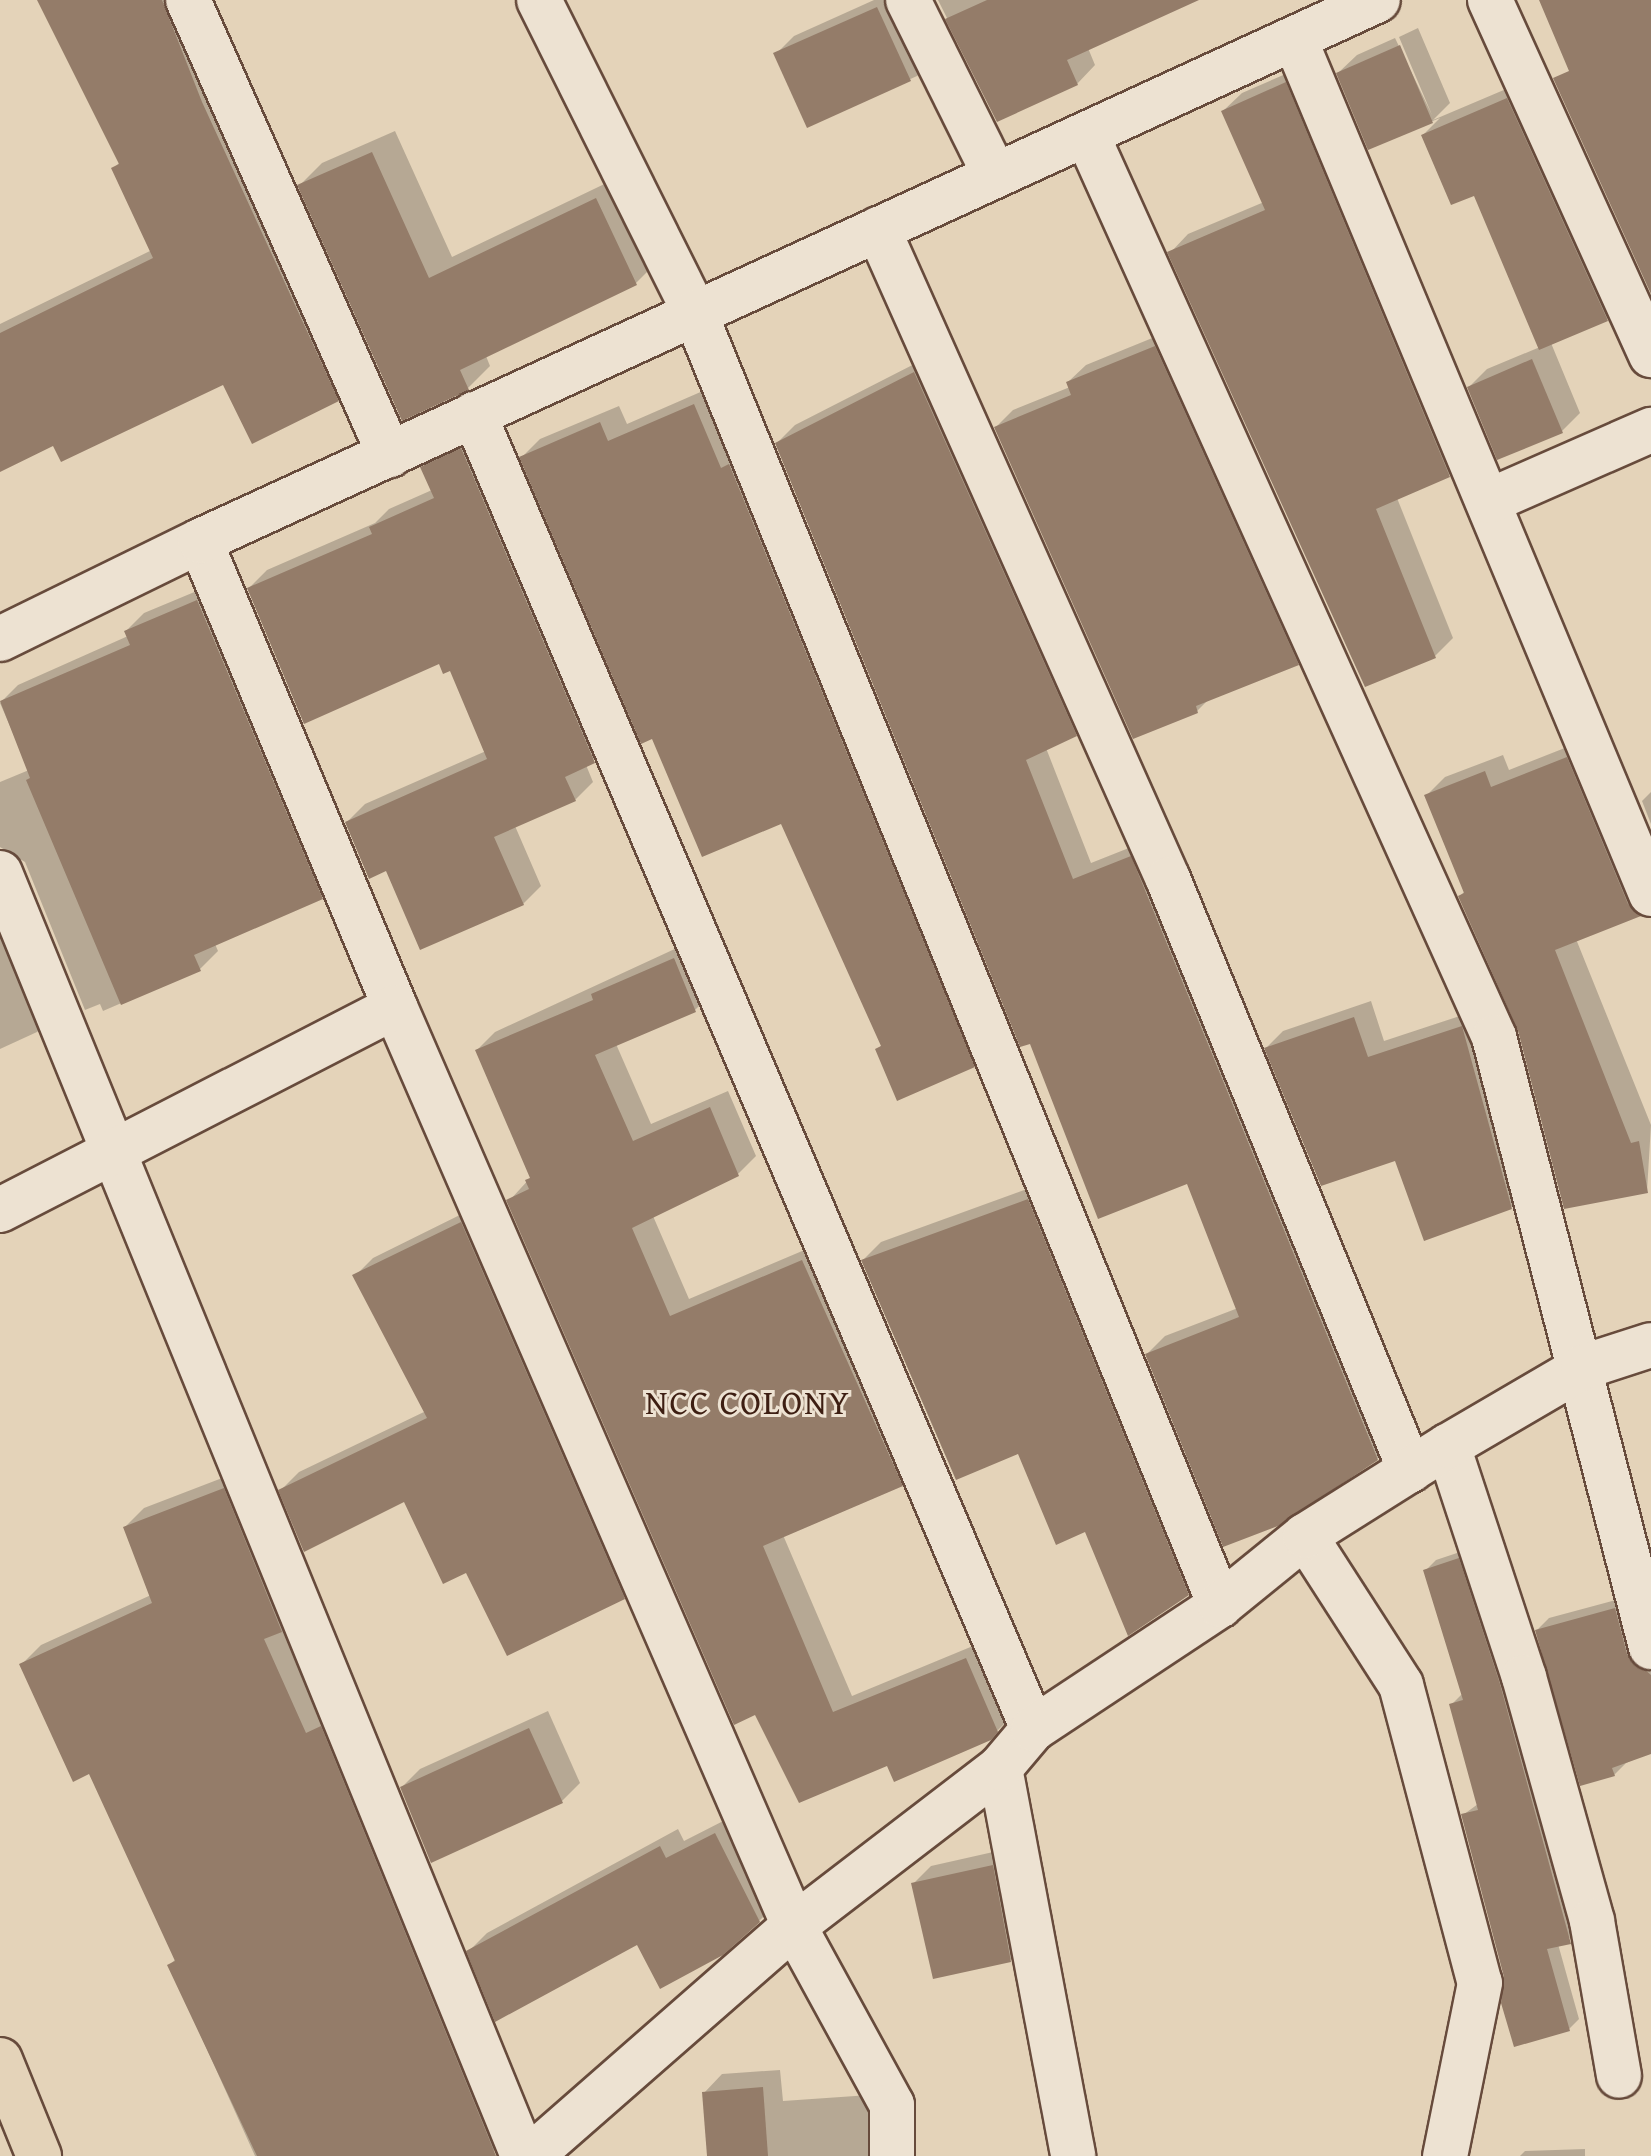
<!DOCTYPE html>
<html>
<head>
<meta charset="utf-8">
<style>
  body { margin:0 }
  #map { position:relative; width:1651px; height:2156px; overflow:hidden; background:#e4d3b9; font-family:"Gentium Book Plus",serif }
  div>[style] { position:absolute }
  .shadow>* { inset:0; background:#0003 }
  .building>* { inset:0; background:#947c69 }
  .roads { filter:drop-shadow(2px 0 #674b3c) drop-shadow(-2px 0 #674b3c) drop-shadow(0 2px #674b3c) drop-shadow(0 -2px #674b3c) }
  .minor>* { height:44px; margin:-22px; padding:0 22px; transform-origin:22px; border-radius:22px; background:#ede2d2 }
  .primary>* { height:44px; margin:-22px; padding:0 22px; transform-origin:22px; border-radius:22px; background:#e4d3b9 }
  span { translate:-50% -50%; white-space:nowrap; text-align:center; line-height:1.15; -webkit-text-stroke:6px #ede2d2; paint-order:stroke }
  .quarter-label { font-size:34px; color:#3d1e12; letter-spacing:2px }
</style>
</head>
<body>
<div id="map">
  <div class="shadow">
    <i style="clip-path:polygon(44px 0,189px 0,357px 379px,337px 399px,224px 382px,54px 443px,0 469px,0 324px,152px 250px,113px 169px,120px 162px)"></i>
    <i style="clip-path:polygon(874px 0,909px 0,936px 58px,917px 76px,808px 126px,776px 54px,794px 36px)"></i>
    <i style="clip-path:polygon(938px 0,1190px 0,1088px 48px,1095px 65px,1077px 84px,998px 120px)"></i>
    <i style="clip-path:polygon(1418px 28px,1450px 103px,1433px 120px,1525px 81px,1625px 301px,1607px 319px,1551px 343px,1580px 413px,1562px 431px,1469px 387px,1487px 369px,1540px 347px,1475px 193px,1423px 135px,1440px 118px,1369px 147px,1338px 73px,1357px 55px,1395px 38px,1432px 115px,1399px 37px)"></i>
    <i style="clip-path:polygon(1304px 66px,1467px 457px,1449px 475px,1397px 498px,1453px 638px,1435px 656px,1170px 253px,1188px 234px,1264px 202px,1223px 111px,1242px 93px)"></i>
    <i style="clip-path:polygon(395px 131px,452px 257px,619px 177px,658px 261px,636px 283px,486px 356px,490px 366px,468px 388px,300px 185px,322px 163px)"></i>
    <i style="clip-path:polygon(1172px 330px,1315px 646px,1298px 663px,1210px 698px,1197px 711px,996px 427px,1013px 410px,1070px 387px,1068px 382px,1086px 365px)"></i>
    <i style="clip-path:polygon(932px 355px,1094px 716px,1076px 734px,1046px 748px,1091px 863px,1149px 840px,1395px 1441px,1377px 1459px,1147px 1354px,1165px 1336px,1238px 1308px,1188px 1182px,1031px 1041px,777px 443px,795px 425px)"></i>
    <i style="clip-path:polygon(712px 387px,992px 1048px,973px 1066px,877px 1050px,883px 1044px,782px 821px,653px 736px,522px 457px,540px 439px,619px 406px,627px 424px)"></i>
    <i style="clip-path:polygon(480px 432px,612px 744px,586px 765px,593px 782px,575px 800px,515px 826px,541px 886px,523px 904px,347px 822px,365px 804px,486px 751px,451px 668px,249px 588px,267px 570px,375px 523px,389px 509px,432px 490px,422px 468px,441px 450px)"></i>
    <i style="clip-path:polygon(216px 583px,340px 879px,322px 897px,215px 944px,218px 951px,200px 969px,103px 1011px,100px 1004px,85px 1010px,25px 862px,0 847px,0 782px,29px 770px,0 703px,18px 685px,128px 636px,126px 631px,144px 613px)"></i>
    <i style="clip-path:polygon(1585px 740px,1651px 903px,1639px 914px,1576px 939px,1651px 1125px,1647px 1191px,1520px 1030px,1460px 896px,1465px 891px,1427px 795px,1445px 777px,1503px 755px,1509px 770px)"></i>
    <i style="clip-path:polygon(1651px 792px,1651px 824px,1642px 801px)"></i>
    <i style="clip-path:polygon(0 878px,56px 1014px,37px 1032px,0 1049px)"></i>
    <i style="clip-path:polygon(692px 941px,713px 992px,695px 1010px,616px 1044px,651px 1124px,728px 1091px,756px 1156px,738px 1174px,653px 1216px,689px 1299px,821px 1243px,920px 1466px,901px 1484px,783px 1535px,852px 1696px,985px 1641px,1009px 1719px,990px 1738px,888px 1763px,800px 1801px,509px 1201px,532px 1176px,477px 1050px,495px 1032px)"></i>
    <i style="clip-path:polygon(1371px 1001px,1384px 1041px,1478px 1010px,1528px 1190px,1511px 1207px,1396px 1158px,1266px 1048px,1283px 1031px)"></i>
    <i style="clip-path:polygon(1046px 1182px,1206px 1576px,1188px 1594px,1086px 1530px,863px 1260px,881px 1242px)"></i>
    <i style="clip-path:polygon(480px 1205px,642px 1579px,623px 1597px,467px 1570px,404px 1500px,281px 1490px,299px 1472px,426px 1411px,355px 1276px,373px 1258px)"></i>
    <i style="clip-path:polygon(243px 1470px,514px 2134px,487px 2156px,255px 2156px,169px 1965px,176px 1959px,90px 1772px,22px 1664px,41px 1645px,151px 1595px,125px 1527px,144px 1508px)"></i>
    <i style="clip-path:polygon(1469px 1549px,1580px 1932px,1558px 1944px,1579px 2019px,1569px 2029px,1506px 1976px,1463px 1815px,1478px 1804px,1451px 1705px,1463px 1693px,1425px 1571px,1436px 1560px)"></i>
    <i style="clip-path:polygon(1627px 1597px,1651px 1656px,1651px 1752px,1626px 1763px,1614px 1775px,1537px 1630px,1549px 1618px)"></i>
    <i style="clip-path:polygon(548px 1711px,580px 1783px,562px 1801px,432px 1860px,402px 1787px,420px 1769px)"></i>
    <i style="clip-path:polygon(733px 1816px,777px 1903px,759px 1921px,638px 1942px,469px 1951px,487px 1933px,678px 1829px,684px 1841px)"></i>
    <i style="clip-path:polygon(1011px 1848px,1028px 1941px,1010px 1960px,913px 1884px,931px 1866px)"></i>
    <i style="clip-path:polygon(780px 2070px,783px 2101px,884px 2094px,894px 2156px,709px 2156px,704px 2093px,722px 2074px)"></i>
    <i style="clip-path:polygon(1585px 2149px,1585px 2156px,1520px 2156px,1525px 2151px)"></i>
  </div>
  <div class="building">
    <i style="clip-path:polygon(37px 0,162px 0,202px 102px,339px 401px,252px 444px,223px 385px,61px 462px,53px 446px,0 472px,0 333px,153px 258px,111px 168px,119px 164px)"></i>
    <i style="clip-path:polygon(987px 0,1199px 0,1067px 60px,1078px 85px,997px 122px,945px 19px)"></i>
    <i style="clip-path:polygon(1539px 0,1651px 0,1651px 294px,1553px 78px,1569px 71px)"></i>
    <i style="clip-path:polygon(877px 7px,911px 81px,807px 128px,773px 53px)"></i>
    <i style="clip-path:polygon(1400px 45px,1433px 123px,1368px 150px,1336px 73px)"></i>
    <i style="clip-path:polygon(1286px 82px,1450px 477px,1376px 509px,1436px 658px,1365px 687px,1167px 252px,1265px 210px,1221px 111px)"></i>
    <i style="clip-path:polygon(1507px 98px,1608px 321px,1539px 350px,1474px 196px,1451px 205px,1421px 135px)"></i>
    <i style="clip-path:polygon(372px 152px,429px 278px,596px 198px,637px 285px,460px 370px,469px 390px,402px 421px,297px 185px)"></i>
    <i style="clip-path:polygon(1155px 346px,1299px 665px,1196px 706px,1198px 713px,1133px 739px,994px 427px,1071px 395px,1066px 382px)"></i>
    <i style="clip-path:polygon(1532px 359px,1563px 433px,1497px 460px,1467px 387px)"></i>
    <i style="clip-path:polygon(914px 372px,1077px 736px,1026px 760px,1073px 879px,1131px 856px,1378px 1460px,1278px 1526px,1223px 1547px,1145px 1354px,1239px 1317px,1187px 1184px,1098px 1219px,1030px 1044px,1020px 1047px,775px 443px)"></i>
    <i style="clip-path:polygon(694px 404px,721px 468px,729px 464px,975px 1067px,897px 1101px,875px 1049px,881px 1046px,781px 824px,702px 857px,652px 739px,641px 744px,519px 457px,600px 422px,608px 441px)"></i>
    <i style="clip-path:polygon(461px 448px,595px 763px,565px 777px,576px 801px,494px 837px,524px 905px,420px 950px,386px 871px,369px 879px,345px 822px,487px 759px,450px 671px,443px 674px,439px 664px,304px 724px,247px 588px,372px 534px,369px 527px,434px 498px,420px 467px)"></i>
    <i style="clip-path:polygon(197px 600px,323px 899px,194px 955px,201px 971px,121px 1005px,26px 780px,30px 778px,0 701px,130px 645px,124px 631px)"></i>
    <i style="clip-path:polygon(1567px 757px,1628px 904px,1641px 916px,1555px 950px,1631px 1143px,1639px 1141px,1648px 1193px,1564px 1209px,1518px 1031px,1458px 896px,1464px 893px,1424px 795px,1485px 771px,1491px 787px)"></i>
    <i style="clip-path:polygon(674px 958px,696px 1012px,595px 1055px,633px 1141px,710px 1107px,739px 1176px,632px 1228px,670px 1316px,802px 1260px,903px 1486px,763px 1546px,833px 1712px,966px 1658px,998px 1732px,991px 1740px,894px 1782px,887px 1766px,799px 1803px,755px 1715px,734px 1725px,506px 1200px,529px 1189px,525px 1180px,530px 1178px,475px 1050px,593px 1000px,591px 994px)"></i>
    <i style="clip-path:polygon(1354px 1017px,1368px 1057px,1462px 1026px,1512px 1209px,1424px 1241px,1395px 1161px,1321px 1186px,1264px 1048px)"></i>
    <i style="clip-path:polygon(1028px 1199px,1189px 1595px,1128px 1636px,1085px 1532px,1056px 1545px,1018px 1454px,956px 1480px,861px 1260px)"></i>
    <i style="clip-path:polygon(461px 1222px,625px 1599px,507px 1656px,466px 1573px,443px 1584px,404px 1502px,304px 1552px,278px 1490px,427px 1418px,352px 1275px)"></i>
    <i style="clip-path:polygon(224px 1488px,282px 1632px,264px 1639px,306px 1733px,321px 1726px,496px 2156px,257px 2156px,167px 1965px,175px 1961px,89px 1774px,73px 1782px,19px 1664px,152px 1603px,123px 1527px)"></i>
    <i style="clip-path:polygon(1459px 1558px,1500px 1684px,1571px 1944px,1547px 1949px,1570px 2031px,1514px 2047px,1501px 2003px,1504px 1977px,1461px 1814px,1478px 1810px,1449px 1704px,1463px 1700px,1423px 1570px)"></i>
    <i style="clip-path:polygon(1615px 1608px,1627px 1654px,1651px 1675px,1651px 1754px,1612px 1768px,1615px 1776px,1580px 1786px,1535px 1630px)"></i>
    <i style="clip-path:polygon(529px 1728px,563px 1803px,431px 1863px,400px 1787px)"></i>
    <i style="clip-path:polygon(715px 1833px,760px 1922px,723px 1955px,660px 1989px,637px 1945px,495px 2022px,466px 1951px,660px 1846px,666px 1858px)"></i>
    <i style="clip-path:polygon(993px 1865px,1011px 1962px,933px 1979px,911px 1883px)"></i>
    <i style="clip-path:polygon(763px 2087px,768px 2156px,707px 2156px,702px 2092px)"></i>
  </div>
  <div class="roads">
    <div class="minor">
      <i style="left:188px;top:0;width:498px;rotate:66.1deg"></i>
      <i style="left:539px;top:0;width:350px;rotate:63.5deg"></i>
      <i style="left:695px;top:313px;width:1395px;rotate:67.89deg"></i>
      <i style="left:908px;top:0;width:195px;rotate:63.6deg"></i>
      <i style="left:1490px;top:0;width:390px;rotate:65.6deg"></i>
      <i style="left:1296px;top:42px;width:923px;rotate:67.38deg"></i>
      <i style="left:1087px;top:135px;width:990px;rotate:65.71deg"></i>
      <i style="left:1494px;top:1037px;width:630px;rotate:75.57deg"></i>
      <i style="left:878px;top:229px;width:712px;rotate:65.96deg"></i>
      <i style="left:1168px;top:879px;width:639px;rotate:67.73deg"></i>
      <i style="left:474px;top:414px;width:1429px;rotate:66.97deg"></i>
      <i style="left:1489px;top:501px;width:177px;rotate:-23.7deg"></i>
      <i style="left:200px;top:541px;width:505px;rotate:67.29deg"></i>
      <i style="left:395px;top:1007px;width:1002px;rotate:66.53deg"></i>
      <i style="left:794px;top:1926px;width:204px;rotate:61.3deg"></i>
      <i style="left:892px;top:2105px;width:51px;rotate:90deg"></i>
      <i style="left:0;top:639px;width:223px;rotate:-26.1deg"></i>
      <i style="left:200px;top:541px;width:1296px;rotate:-24.67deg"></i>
      <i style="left:0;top:873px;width:1386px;rotate:67.82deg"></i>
      <i style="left:0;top:1210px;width:444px;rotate:-27.2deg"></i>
      <i style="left:1448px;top:1446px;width:243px;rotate:71.8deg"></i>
      <i style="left:1524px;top:1677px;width:253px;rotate:74.4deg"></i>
      <i style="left:1592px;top:1921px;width:157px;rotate:80.1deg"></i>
      <i style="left:1305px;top:1536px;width:177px;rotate:57.2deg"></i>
      <i style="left:1401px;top:1685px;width:308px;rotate:75.2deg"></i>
      <i style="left:1480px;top:1983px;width:177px;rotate:101.4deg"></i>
      <i style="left:1000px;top:1768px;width:395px;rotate:79.3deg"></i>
      <i style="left:531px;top:2156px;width:349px;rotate:-41.2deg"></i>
      <i style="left:794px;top:1926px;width:260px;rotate:-37.5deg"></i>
      <i style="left:1000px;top:1768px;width:51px;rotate:-49.8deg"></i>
      <i style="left:1033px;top:1729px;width:224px;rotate:-33.5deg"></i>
      <i style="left:1220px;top:1605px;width:109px;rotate:-39.1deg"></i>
      <i style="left:1305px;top:1536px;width:169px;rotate:-32.2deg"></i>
      <i style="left:1448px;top:1446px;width:156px;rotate:-30.3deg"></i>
      <i style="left:1583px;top:1367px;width:71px;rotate:-17.9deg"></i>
    </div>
    <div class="primary">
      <i style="left:0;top:2060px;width:104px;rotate:67.9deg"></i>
    </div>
  </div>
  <div class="quarter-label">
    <span style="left:748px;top:1402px">NCC COLONY</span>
  </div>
</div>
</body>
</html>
